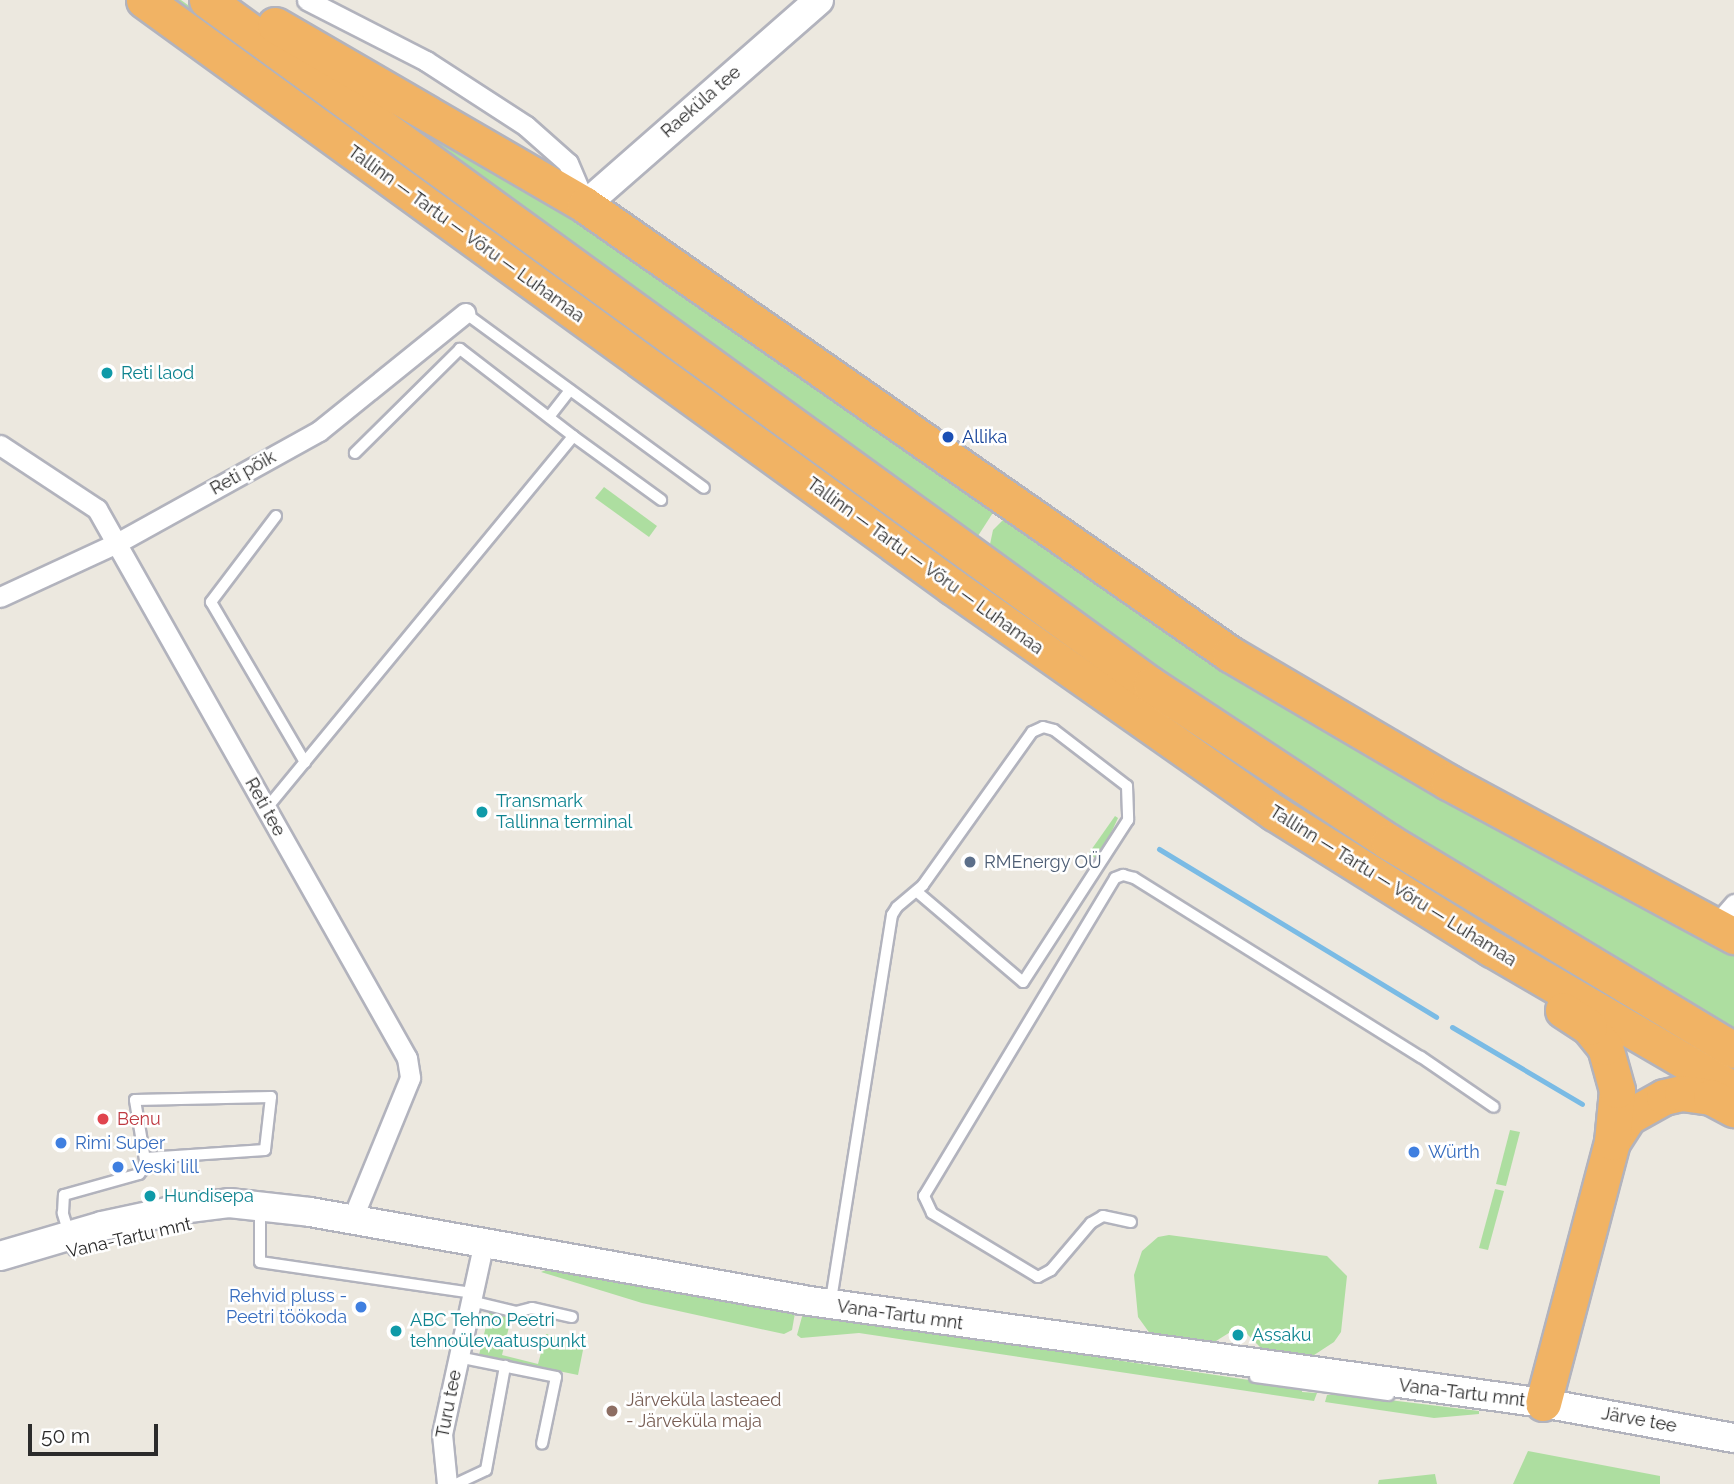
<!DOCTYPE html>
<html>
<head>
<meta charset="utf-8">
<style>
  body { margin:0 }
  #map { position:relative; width:1734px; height:1484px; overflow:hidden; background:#ece8df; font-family:Raleway,sans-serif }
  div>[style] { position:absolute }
  .green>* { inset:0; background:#addea0 }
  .stream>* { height:5px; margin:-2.5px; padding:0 2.5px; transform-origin:2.5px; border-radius:2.5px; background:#7abbe5 }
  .roads { filter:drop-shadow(2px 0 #b2b3bd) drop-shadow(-2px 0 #b2b3bd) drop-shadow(0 2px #b2b3bd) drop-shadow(0 -2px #b2b3bd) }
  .lane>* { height:10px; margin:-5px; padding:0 5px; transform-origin:5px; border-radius:5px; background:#fff }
  .street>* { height:19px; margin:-9.5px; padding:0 9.5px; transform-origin:9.5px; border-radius:9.5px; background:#fff }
  .secondary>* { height:28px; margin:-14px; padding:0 14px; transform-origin:14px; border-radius:14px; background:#fff }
  .highway>* { height:35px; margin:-17.5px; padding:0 17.5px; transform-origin:17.5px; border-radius:17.5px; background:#f1b364 }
  .dots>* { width:19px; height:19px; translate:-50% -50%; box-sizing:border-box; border:4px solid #fff; border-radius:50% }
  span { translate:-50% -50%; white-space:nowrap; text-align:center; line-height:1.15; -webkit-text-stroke:5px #fff; paint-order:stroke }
  .street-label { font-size:18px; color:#2b2b2b }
  .culture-label { font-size:18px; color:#0d838f }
  .left { translate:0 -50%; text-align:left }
  .transit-label { font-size:18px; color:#164399 }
  .service-label { font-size:18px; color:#4e5e75 }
  .health-label { font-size:18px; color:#be3a42 }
  .shop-label { font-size:18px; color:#366cbe }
  .right { translate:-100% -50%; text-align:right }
  .education-label { font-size:18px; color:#785e54 }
  .scale { position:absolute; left:28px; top:1424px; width:130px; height:32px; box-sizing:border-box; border:4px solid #2b2b2b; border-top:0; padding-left:9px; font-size:21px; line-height:24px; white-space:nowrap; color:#2b2b2b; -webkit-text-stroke:5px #fff; paint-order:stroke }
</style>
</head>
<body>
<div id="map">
  <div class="green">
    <i style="clip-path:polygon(168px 0,181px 0,250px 50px,256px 64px)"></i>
    <i style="clip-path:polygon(414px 123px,523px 179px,996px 508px,976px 539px,414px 131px)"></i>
    <i style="clip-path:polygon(604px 487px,657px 526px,649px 537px,595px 498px)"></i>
    <i style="clip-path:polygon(1005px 518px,1734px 952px,1734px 1029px,1494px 888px,1175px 681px,989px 549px,993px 530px)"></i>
    <i style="clip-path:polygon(1115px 816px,1118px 818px,1098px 861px,1089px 853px)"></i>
    <i style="clip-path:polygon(1510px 1130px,1520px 1132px,1506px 1186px,1496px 1184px)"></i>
    <i style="clip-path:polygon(1495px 1189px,1504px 1191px,1488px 1250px,1479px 1248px)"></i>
    <i style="clip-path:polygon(1169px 1235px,1327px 1256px,1347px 1276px,1341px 1332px,1334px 1342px,1311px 1357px,1264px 1351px,1246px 1333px,1232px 1331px,1216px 1341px,1201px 1342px,1151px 1335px,1138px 1317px,1134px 1275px,1142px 1251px,1158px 1237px)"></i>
    <i style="clip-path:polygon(548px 1269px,795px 1313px,792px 1330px,784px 1334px,642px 1303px,541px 1272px)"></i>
    <i style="clip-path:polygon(490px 1310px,512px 1315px,502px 1355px,538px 1364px,546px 1334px,585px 1340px,578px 1375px,479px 1355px)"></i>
    <i style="clip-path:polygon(803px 1313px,1302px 1388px,1302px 1392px,1317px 1393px,1314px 1401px,859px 1333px,801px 1338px,797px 1335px)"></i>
    <i style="clip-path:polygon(1340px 1394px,1479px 1411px,1479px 1414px,1434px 1418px,1325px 1402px,1327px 1395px)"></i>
    <i style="clip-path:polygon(1528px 1451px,1660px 1476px,1660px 1484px,1513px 1484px)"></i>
    <i style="clip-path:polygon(1435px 1474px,1437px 1484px,1378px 1484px,1379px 1480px)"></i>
  </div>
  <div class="stream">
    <i style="left:1159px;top:849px;width:324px;rotate:31.2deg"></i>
    <i style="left:1452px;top:1027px;width:151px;rotate:30.6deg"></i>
  </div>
  <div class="roads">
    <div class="lane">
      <i style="left:465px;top:313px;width:296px;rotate:36.2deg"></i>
      <i style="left:549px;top:417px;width:34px;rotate:-52deg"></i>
      <i style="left:573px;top:436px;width:109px;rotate:36deg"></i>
      <i style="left:276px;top:516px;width:108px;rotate:127.1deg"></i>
      <i style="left:211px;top:602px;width:186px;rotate:59.6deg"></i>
      <i style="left:266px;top:809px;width:483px;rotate:-50.5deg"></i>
      <i style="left:573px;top:436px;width:143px;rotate:-142.4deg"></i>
      <i style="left:460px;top:349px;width:148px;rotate:135.3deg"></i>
      <i style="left:260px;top:1210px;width:52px;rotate:90deg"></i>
      <i style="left:260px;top:1262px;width:214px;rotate:8.3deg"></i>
      <i style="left:1131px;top:1222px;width:29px;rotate:-168deg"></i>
      <i style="left:1103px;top:1216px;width:14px;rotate:150deg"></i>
      <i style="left:1091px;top:1223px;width:62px;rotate:130.4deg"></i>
      <i style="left:1051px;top:1270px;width:15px;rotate:152deg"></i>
      <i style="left:1038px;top:1277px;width:124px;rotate:-148.9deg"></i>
      <i style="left:932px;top:1213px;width:19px;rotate:-115deg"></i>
      <i style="left:924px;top:1196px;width:371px;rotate:-59deg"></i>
      <i style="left:1115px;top:878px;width:9px;rotate:-21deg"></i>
      <i style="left:1123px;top:875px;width:11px;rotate:15deg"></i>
      <i style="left:1134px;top:878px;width:338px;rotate:32deg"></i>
      <i style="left:1421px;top:1057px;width:88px;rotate:34.4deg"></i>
      <i style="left:74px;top:1250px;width:39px;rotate:-107deg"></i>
      <i style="left:63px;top:1213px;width:18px;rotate:-87deg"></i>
      <i style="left:64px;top:1195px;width:78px;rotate:-15.6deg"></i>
      <i style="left:139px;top:1174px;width:11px;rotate:-49deg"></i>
      <i style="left:146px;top:1166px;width:67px;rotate:-99.5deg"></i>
      <i style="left:135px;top:1100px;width:136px;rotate:-1.3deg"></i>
      <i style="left:271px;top:1097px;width:53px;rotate:96.5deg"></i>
      <i style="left:265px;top:1150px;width:119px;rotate:176.2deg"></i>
      <i style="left:831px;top:1300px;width:390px;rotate:-81deg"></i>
      <i style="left:892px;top:915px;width:9px;rotate:-58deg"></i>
      <i style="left:897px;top:907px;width:34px;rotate:-40deg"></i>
      <i style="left:923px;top:885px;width:188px;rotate:-54.5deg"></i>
      <i style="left:1032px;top:732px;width:12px;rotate:-24deg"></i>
      <i style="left:1043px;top:727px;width:11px;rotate:15deg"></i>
      <i style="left:1054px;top:730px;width:92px;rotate:37.5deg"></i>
      <i style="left:1127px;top:786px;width:34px;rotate:88deg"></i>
      <i style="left:1128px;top:820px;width:193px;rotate:122.9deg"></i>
      <i style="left:1023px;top:982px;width:140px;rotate:-139.6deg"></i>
      <i style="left:471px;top:1301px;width:46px;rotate:13.7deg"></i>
      <i style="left:516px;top:1312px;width:16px;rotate:-14deg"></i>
      <i style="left:532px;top:1308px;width:41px;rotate:12.7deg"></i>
      <i style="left:458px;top:1357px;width:100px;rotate:11.5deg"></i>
      <i style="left:556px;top:1377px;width:68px;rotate:101.8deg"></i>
      <i style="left:1255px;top:1377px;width:135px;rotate:7.7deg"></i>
      <i style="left:456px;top:1484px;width:33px;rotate:-25deg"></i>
      <i style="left:486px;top:1470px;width:106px;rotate:-79.6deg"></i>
    </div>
    <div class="street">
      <i style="left:307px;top:0;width:134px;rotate:27.1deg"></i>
      <i style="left:426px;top:61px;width:119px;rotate:33deg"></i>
      <i style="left:526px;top:126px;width:56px;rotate:41.4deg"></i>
      <i style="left:568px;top:163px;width:43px;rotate:67deg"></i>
      <i style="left:0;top:445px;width:116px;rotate:33.4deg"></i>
      <i style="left:97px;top:509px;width:630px;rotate:60.55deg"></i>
      <i style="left:407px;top:1058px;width:20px;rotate:81deg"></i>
      <i style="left:410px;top:1078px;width:150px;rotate:112.3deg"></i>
      <i style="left:0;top:597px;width:129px;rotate:-24.8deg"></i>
      <i style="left:117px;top:543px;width:231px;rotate:-29deg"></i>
      <i style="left:319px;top:431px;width:188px;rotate:-38.9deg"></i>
      <i style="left:1716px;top:925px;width:28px;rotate:-49deg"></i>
      <i style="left:447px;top:1484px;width:50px;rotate:-95.7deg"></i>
      <i style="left:442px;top:1434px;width:197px;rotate:-77.7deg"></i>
    </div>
    <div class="secondary">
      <i style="left:585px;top:205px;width:311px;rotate:-41.2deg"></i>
      <i style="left:0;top:1256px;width:106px;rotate:-16.4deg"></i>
      <i style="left:102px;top:1226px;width:81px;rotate:-12.1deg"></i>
      <i style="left:181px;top:1209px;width:48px;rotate:-7.1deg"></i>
      <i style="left:229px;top:1203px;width:81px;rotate:6.3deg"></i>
      <i style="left:310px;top:1212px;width:500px;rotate:10.1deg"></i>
      <i style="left:802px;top:1300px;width:748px;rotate:7.91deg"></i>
      <i style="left:1543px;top:1403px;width:194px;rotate:10.4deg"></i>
    </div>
    <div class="highway">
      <i style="left:144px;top:0;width:1000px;rotate:35.96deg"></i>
      <i style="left:953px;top:587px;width:393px;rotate:35.1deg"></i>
      <i style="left:1275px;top:813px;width:256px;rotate:32.1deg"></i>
      <i style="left:1492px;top:949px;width:280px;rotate:30.2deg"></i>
      <i style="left:207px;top:0;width:1166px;rotate:35.97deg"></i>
      <i style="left:1151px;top:685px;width:285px;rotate:33.4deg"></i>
      <i style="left:1389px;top:842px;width:403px;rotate:31.1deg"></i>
      <i style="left:275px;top:25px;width:358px;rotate:30.1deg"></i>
      <i style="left:585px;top:205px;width:786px;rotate:34.84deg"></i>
      <i style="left:1230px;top:654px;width:253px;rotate:30.4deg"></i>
      <i style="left:1448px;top:782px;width:325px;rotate:28.3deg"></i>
      <i style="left:1612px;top:1142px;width:30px;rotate:-57deg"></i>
      <i style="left:1628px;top:1117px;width:41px;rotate:-29.1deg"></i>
      <i style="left:1664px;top:1097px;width:18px;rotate:-13deg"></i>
      <i style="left:1682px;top:1093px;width:29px;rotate:8deg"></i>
      <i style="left:1711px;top:1097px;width:26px;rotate:28deg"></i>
      <i style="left:1543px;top:1403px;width:270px;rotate:-75.2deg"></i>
      <i style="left:1612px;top:1142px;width:52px;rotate:-84.5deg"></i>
      <i style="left:1617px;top:1090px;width:45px;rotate:-105.6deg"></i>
      <i style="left:1605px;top:1047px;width:26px;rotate:-129deg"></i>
      <i style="left:1589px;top:1027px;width:31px;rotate:-147deg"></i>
    </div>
  </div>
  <div class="dots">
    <i style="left:107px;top:373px;background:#0f9aa8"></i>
    <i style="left:948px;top:437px;background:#1a4fb4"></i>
    <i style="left:482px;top:812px;background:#0f9aa8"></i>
    <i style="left:970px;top:862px;background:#5c6f8a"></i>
    <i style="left:103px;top:1119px;background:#e0444e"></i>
    <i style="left:61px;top:1143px;background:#3f7fe0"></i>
    <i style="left:1414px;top:1152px;background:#3f7fe0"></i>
    <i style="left:118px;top:1167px;background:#3f7fe0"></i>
    <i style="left:150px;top:1196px;background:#0f9aa8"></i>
    <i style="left:361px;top:1307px;background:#3f7fe0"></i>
    <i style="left:396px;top:1331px;background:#0f9aa8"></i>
    <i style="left:1238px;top:1335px;background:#0f9aa8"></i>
    <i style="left:612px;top:1411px;background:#8d6e63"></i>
  </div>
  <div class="street-label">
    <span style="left:701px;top:102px;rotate:-41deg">Raeküla tee</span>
    <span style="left:466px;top:234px;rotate:36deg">Tallinn — Tartu — Võru — Luhamaa</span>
    <span style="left:243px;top:473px;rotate:-29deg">Reti põik</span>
    <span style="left:925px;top:566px;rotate:36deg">Tallinn — Tartu — Võru — Luhamaa</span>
    <span style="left:265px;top:807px;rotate:61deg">Reti tee</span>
    <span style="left:1393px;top:886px;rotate:32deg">Tallinn — Tartu — Võru — Luhamaa</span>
    <span style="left:129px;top:1238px;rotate:-13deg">Vana-Tartu mnt</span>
    <span style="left:900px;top:1315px;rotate:8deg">Vana-Tartu mnt</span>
    <span style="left:1462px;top:1393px;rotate:7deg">Vana-Tartu mnt</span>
    <span style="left:449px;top:1404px;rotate:-79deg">Turu tee</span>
    <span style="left:1639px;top:1420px;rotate:10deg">Järve tee</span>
  </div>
  <div class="culture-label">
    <span class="left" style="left:121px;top:373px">Reti laod</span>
    <span class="left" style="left:496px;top:812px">Transmark<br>Tallinna terminal</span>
    <span class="left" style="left:164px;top:1196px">Hundisepa</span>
    <span class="left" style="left:410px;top:1331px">ABC Tehno Peetri<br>tehnoülevaatuspunkt</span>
    <span class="left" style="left:1252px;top:1335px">Assaku</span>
  </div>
  <div class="transit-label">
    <span class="left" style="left:962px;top:437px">Allika</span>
  </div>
  <div class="service-label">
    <span class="left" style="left:984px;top:862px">RMEnergy OÜ</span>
  </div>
  <div class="health-label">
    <span class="left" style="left:117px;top:1119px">Benu</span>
  </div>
  <div class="shop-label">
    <span class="left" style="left:75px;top:1143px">Rimi Super</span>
    <span class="left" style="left:1428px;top:1152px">Würth</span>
    <span class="left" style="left:132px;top:1167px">Veski lill</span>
    <span class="right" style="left:347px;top:1307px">Rehvid pluss -<br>Peetri töökoda</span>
  </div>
  <div class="education-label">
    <span class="left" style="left:626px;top:1411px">Järveküla lasteaed<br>- Järveküla maja</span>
  </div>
  <div class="scale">50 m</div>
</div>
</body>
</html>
